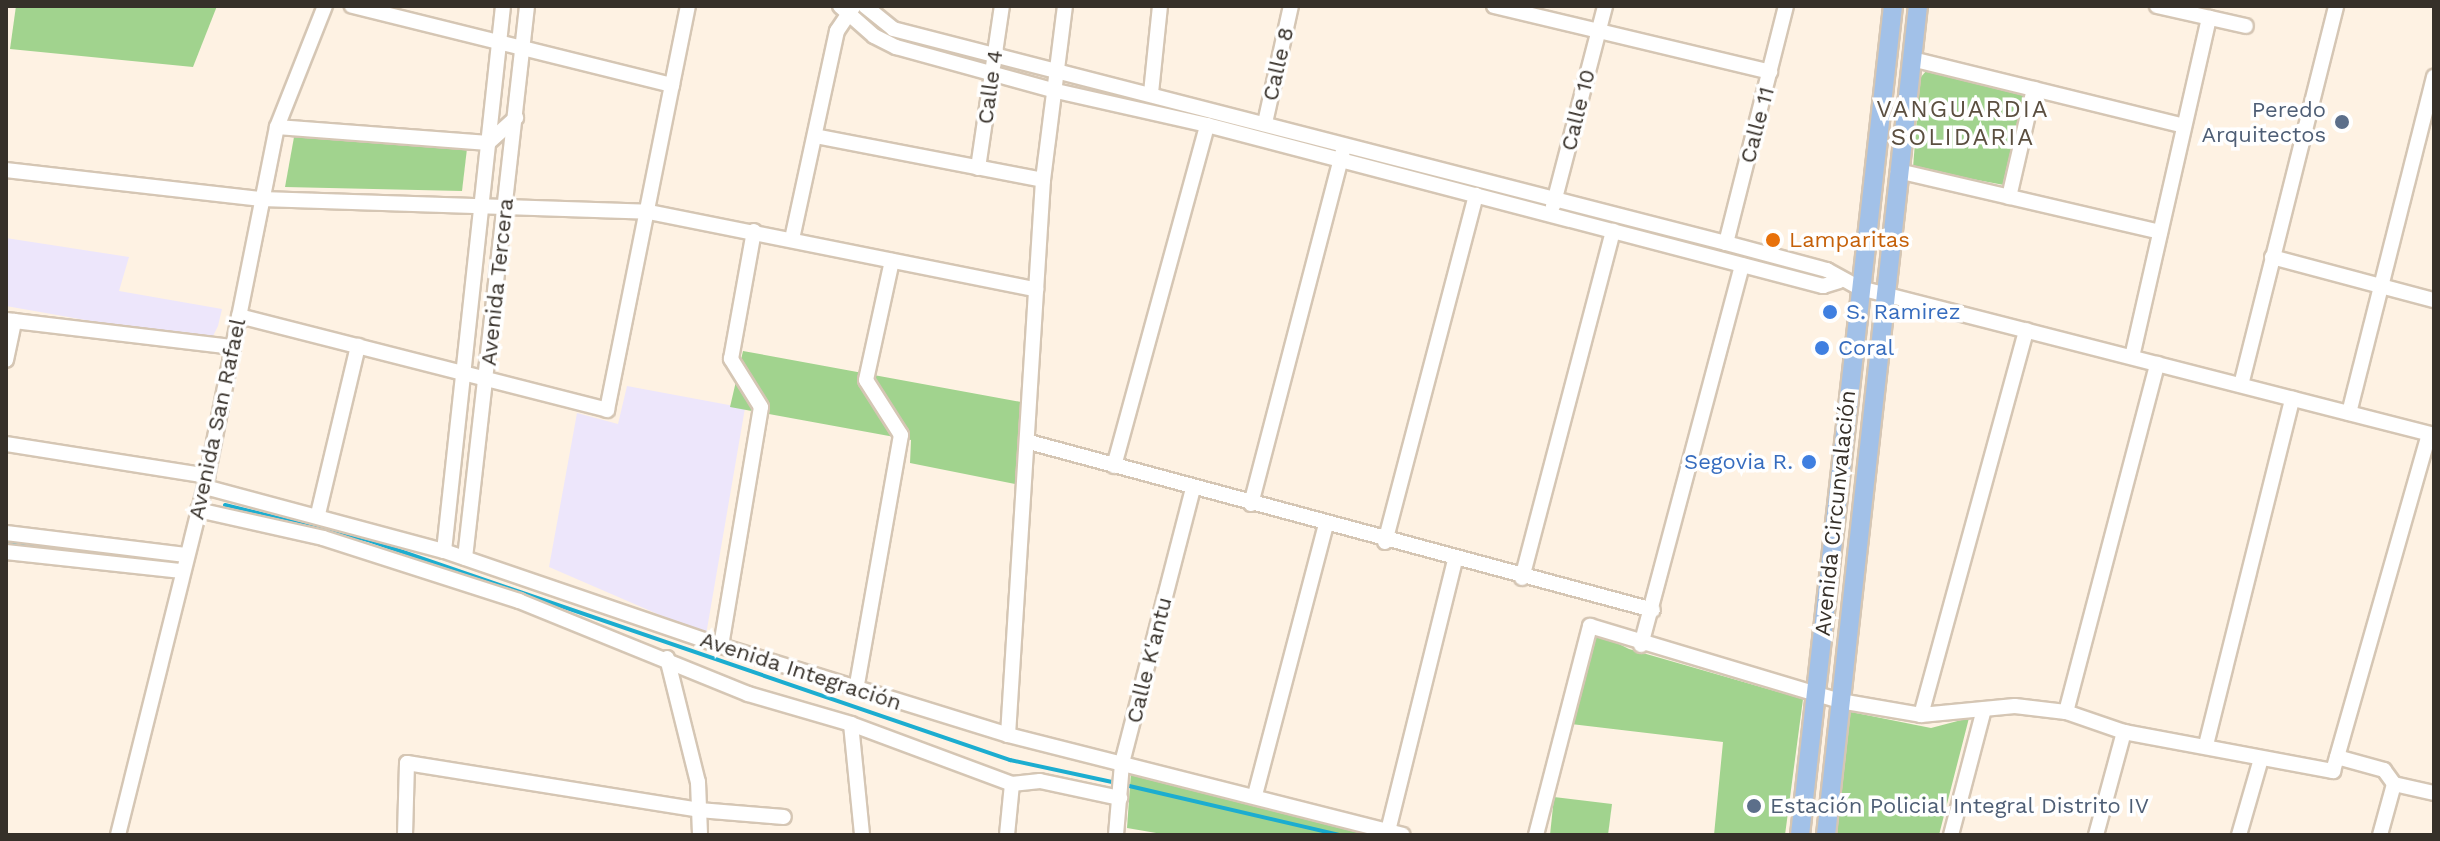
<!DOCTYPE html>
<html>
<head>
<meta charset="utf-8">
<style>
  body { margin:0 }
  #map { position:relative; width:2440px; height:841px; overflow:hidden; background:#fef2e3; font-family:"Work Sans",sans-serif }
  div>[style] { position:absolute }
  .industrial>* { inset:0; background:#ede6fb }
  .green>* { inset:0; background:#a1d38e }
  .stream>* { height:4px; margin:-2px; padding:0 2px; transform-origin:2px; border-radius:2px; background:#1cadd0 }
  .roads { filter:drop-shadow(2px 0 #d5c6b4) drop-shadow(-2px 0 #d5c6b4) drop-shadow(0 2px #d5c6b4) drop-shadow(0 -2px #d5c6b4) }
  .minor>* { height:14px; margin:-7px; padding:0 7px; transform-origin:7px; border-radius:7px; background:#fff }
  .major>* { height:18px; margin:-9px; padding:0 9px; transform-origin:9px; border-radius:9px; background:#a2c1e8 }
  .dots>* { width:22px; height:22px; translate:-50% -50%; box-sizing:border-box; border:4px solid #fff; border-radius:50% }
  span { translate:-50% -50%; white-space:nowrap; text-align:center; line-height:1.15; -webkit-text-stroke:7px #fff; paint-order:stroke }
  .street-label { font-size:22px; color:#363029 }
  .service-label { font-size:22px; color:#4e5e75 }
  .right { translate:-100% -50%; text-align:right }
  .left { translate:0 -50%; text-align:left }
  .food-label { font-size:22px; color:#c56008 }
  .shop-label { font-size:22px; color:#366cbe }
  .neighbourhood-label { font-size:24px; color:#5b4f40; letter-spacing:2px }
  .frame { position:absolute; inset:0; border:8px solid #363029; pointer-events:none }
</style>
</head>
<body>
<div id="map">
  <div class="industrial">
    <i style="clip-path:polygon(6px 238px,129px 257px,119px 291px,222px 309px,218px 326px,210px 342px,6px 306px)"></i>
    <i style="clip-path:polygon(627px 386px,745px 408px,706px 635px,549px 567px,577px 413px,618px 424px)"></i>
  </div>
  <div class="green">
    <i style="clip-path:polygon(16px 6px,217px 6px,193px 67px,10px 49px)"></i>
    <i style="clip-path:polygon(1927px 70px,2025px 95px,2004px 185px,1913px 168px,1920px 78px)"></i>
    <i style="clip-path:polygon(296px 126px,468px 140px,462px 191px,285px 187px)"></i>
    <i style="clip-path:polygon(743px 351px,1021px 402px,1015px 484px,910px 463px,911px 440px,730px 407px)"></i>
    <i style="clip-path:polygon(1589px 629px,1629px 649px,1803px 699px,1785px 835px,1714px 835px,1723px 742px,1571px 724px)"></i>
    <i style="clip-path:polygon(1846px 711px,1931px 728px,1969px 718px,1939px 835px,1830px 835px)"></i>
    <i style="clip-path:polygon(1131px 772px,1378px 835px,1168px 835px,1127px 828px)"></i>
    <i style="clip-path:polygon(1554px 797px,1612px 804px,1608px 835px,1550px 835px)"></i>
  </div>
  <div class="stream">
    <i style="left:225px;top:505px;width:147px;rotate:13.8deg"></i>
    <i style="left:368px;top:540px;width:679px;rotate:18.92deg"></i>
    <i style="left:1010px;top:760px;width:108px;rotate:12.2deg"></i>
    <i style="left:6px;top:542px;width:162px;rotate:6.4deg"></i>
    <i style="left:1125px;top:785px;width:221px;rotate:13.1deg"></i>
  </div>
  <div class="roads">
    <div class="minor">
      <i style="left:840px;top:6px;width:45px;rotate:41.4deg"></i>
      <i style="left:874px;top:36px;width:25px;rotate:27deg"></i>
      <i style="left:896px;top:47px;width:162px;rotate:15.4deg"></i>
      <i style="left:1052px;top:90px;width:159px;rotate:12.7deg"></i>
      <i style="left:1207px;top:125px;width:637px;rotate:14.65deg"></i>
      <i style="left:1823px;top:286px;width:17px;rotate:-17deg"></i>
      <i style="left:865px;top:6px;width:36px;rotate:39deg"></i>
      <i style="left:893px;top:29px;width:860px;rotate:14.41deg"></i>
      <i style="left:1726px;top:243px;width:105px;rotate:15deg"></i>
      <i style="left:1827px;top:270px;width:38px;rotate:29deg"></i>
      <i style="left:1860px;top:288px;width:593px;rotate:14.36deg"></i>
      <i style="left:1494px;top:6px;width:284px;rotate:13.4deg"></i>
      <i style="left:2157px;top:6px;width:91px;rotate:12.7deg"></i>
      <i style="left:1912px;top:59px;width:280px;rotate:13.8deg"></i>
      <i style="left:672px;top:85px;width:81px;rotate:-78.6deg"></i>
      <i style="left:1151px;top:93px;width:87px;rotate:-84.1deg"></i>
      <i style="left:1265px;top:123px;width:120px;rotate:-77.5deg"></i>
      <i style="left:277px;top:127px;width:212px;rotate:4.3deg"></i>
      <i style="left:488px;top:143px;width:38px;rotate:-42deg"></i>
      <i style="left:815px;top:136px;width:232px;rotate:10.9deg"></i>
      <i style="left:978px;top:168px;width:164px;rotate:-81.6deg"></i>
      <i style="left:6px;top:170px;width:257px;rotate:6.5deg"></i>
      <i style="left:261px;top:199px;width:388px;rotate:1.9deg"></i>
      <i style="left:649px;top:212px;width:395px;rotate:11.3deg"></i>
      <i style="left:1898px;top:171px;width:269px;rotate:13.1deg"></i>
      <i style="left:2009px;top:197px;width:111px;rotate:-77deg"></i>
      <i style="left:1553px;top:206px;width:207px;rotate:-75.4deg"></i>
      <i style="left:792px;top:239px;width:213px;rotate:-77.8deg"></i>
      <i style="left:837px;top:31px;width:30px;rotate:-56deg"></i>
      <i style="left:1726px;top:243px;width:244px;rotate:-75.8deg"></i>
      <i style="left:2272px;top:257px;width:168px;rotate:14.9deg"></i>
      <i style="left:239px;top:316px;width:380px;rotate:14.3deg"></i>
      <i style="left:607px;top:410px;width:331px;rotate:-78.7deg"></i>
      <i style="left:672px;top:85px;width:330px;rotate:-166.1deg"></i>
      <i style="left:6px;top:320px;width:227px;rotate:6.8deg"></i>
      <i style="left:2132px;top:357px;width:348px;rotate:-77.2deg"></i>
      <i style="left:6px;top:360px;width:40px;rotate:-78deg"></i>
      <i style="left:2241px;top:385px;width:391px;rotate:-75.9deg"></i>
      <i style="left:2349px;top:413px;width:347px;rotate:-75.8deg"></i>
      <i style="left:1029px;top:442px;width:646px;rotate:15.07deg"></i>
      <i style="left:6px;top:444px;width:204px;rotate:9deg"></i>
      <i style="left:1114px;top:466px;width:353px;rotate:-74.7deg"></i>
      <i style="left:205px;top:487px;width:247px;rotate:15deg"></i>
      <i style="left:444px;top:551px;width:293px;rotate:18.9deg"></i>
      <i style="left:721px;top:646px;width:300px;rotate:17.2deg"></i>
      <i style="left:1008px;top:735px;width:407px;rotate:14.2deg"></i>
      <i style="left:1251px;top:504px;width:364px;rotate:-75.4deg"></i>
      <i style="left:198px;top:510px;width:128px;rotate:12.6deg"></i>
      <i style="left:323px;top:538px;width:206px;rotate:17.8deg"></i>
      <i style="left:519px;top:601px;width:247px;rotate:22.1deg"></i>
      <i style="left:748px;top:694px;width:107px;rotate:16.2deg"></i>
      <i style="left:851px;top:724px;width:172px;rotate:20.4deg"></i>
      <i style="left:1012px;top:784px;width:28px;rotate:-6deg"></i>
      <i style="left:1040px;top:781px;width:82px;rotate:12deg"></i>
      <i style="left:318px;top:514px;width:173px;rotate:-76.6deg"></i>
      <i style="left:6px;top:533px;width:181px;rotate:7deg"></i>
      <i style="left:1385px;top:542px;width:359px;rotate:-75.3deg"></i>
      <i style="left:444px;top:551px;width:548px;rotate:-83.82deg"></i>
      <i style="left:6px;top:552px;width:177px;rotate:6.2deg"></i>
      <i style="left:465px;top:558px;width:555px;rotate:-83.59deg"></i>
      <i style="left:1522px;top:578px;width:359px;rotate:-75.3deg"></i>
      <i style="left:1641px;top:645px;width:393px;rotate:-75.1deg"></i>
      <i style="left:721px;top:646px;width:242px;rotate:-80.5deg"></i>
      <i style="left:761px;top:407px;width:57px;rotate:-122deg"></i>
      <i style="left:731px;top:359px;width:130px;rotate:-79.8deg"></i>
      <i style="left:667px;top:658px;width:128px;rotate:76deg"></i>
      <i style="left:698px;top:782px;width:53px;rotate:87.8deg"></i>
      <i style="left:856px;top:690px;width:259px;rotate:-80deg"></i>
      <i style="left:901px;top:435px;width:65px;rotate:-122.5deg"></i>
      <i style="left:866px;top:380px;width:122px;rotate:-77.7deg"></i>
      <i style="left:2066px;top:712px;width:360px;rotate:-75.3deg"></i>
      <i style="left:1921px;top:715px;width:399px;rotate:-74.7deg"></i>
      <i style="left:851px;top:724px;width:112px;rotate:84.3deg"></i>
      <i style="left:1008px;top:735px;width:556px;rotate:-86.39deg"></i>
      <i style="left:1043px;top:180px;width:175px;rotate:-82.8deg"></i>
      <i style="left:2206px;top:745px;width:357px;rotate:-76deg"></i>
      <i style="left:2337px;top:757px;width:49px;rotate:15.5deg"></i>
      <i style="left:2384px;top:770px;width:17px;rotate:54deg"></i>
      <i style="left:2394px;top:784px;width:41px;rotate:12.7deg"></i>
      <i style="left:1255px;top:795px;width:279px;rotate:-75.3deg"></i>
      <i style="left:118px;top:835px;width:359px;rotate:-76deg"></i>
      <i style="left:205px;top:487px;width:367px;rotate:-78.7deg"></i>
      <i style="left:277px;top:127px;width:130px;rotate:-68.4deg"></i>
      <i style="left:405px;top:835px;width:72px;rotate:-88.4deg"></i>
      <i style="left:407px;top:763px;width:296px;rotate:9.1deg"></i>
      <i style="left:699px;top:810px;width:85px;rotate:4.7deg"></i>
      <i style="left:1007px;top:835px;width:51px;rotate:-84.4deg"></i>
      <i style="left:1116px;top:835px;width:72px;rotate:-85.2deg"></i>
      <i style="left:1122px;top:763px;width:284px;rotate:-75.5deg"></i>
      <i style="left:1387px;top:835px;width:283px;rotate:-76.1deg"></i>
      <i style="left:1536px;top:835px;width:216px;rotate:-75.5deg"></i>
      <i style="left:1590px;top:626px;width:261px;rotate:16.7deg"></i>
      <i style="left:1840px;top:701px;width:82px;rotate:9.8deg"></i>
      <i style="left:1921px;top:715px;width:94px;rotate:-5.5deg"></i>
      <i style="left:2015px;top:706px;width:51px;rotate:6.7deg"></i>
      <i style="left:2066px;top:712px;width:61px;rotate:19deg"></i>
      <i style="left:2124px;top:732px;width:213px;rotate:10.6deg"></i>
      <i style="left:2333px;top:771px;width:350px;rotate:-74.1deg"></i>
      <i style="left:1951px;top:835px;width:130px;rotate:-75.3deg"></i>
      <i style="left:2096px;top:835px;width:107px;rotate:-74.8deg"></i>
      <i style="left:2239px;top:835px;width:79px;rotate:-73.9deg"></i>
      <i style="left:2380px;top:835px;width:53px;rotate:-74.6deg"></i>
    </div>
    <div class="major">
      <i style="left:1800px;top:835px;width:834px;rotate:-83.6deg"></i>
      <i style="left:1826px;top:835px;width:834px;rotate:-83.67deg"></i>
    </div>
  </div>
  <div class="dots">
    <i style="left:2342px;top:122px;background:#5c6f8a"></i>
    <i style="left:1773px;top:240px;background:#e8710a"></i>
    <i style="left:1830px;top:312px;background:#3f7fe0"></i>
    <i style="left:1822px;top:348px;background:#3f7fe0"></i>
    <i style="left:1809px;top:462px;background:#3f7fe0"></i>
    <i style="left:1754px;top:806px;background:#5c6f8a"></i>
  </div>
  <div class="street-label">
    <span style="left:1278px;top:64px;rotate:-77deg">Calle 8</span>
    <span style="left:990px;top:87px;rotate:-82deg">Calle 4</span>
    <span style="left:1578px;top:110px;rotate:-76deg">Calle 10</span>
    <span style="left:1757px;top:125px;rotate:-75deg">Calle 11</span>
    <span style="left:497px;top:282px;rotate:-84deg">Avenida Tercera</span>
    <span style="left:217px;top:419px;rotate:-78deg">Avenida San Rafael</span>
    <span style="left:1835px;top:513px;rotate:-84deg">Avenida Circunvalación</span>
    <span style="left:1149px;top:660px;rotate:-76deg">Calle K'antu</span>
    <span style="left:801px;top:671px;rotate:18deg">Avenida Integración</span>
  </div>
  <div class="service-label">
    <span class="right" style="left:2326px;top:122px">Peredo<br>Arquitectos</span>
    <span class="left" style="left:1770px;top:806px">Estación Policial Integral Distrito IV</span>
  </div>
  <div class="food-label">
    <span class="left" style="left:1789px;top:240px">Lamparitas</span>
  </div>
  <div class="shop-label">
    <span class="left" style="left:1846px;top:312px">S. Ramirez</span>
    <span class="left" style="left:1838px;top:348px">Coral</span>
    <span class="right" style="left:1793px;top:462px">Segovia R.</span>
  </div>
  <div class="neighbourhood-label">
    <span style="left:1963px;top:124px">VANGUARDIA<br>SOLIDARIA</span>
  </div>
  <div class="frame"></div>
</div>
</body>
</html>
